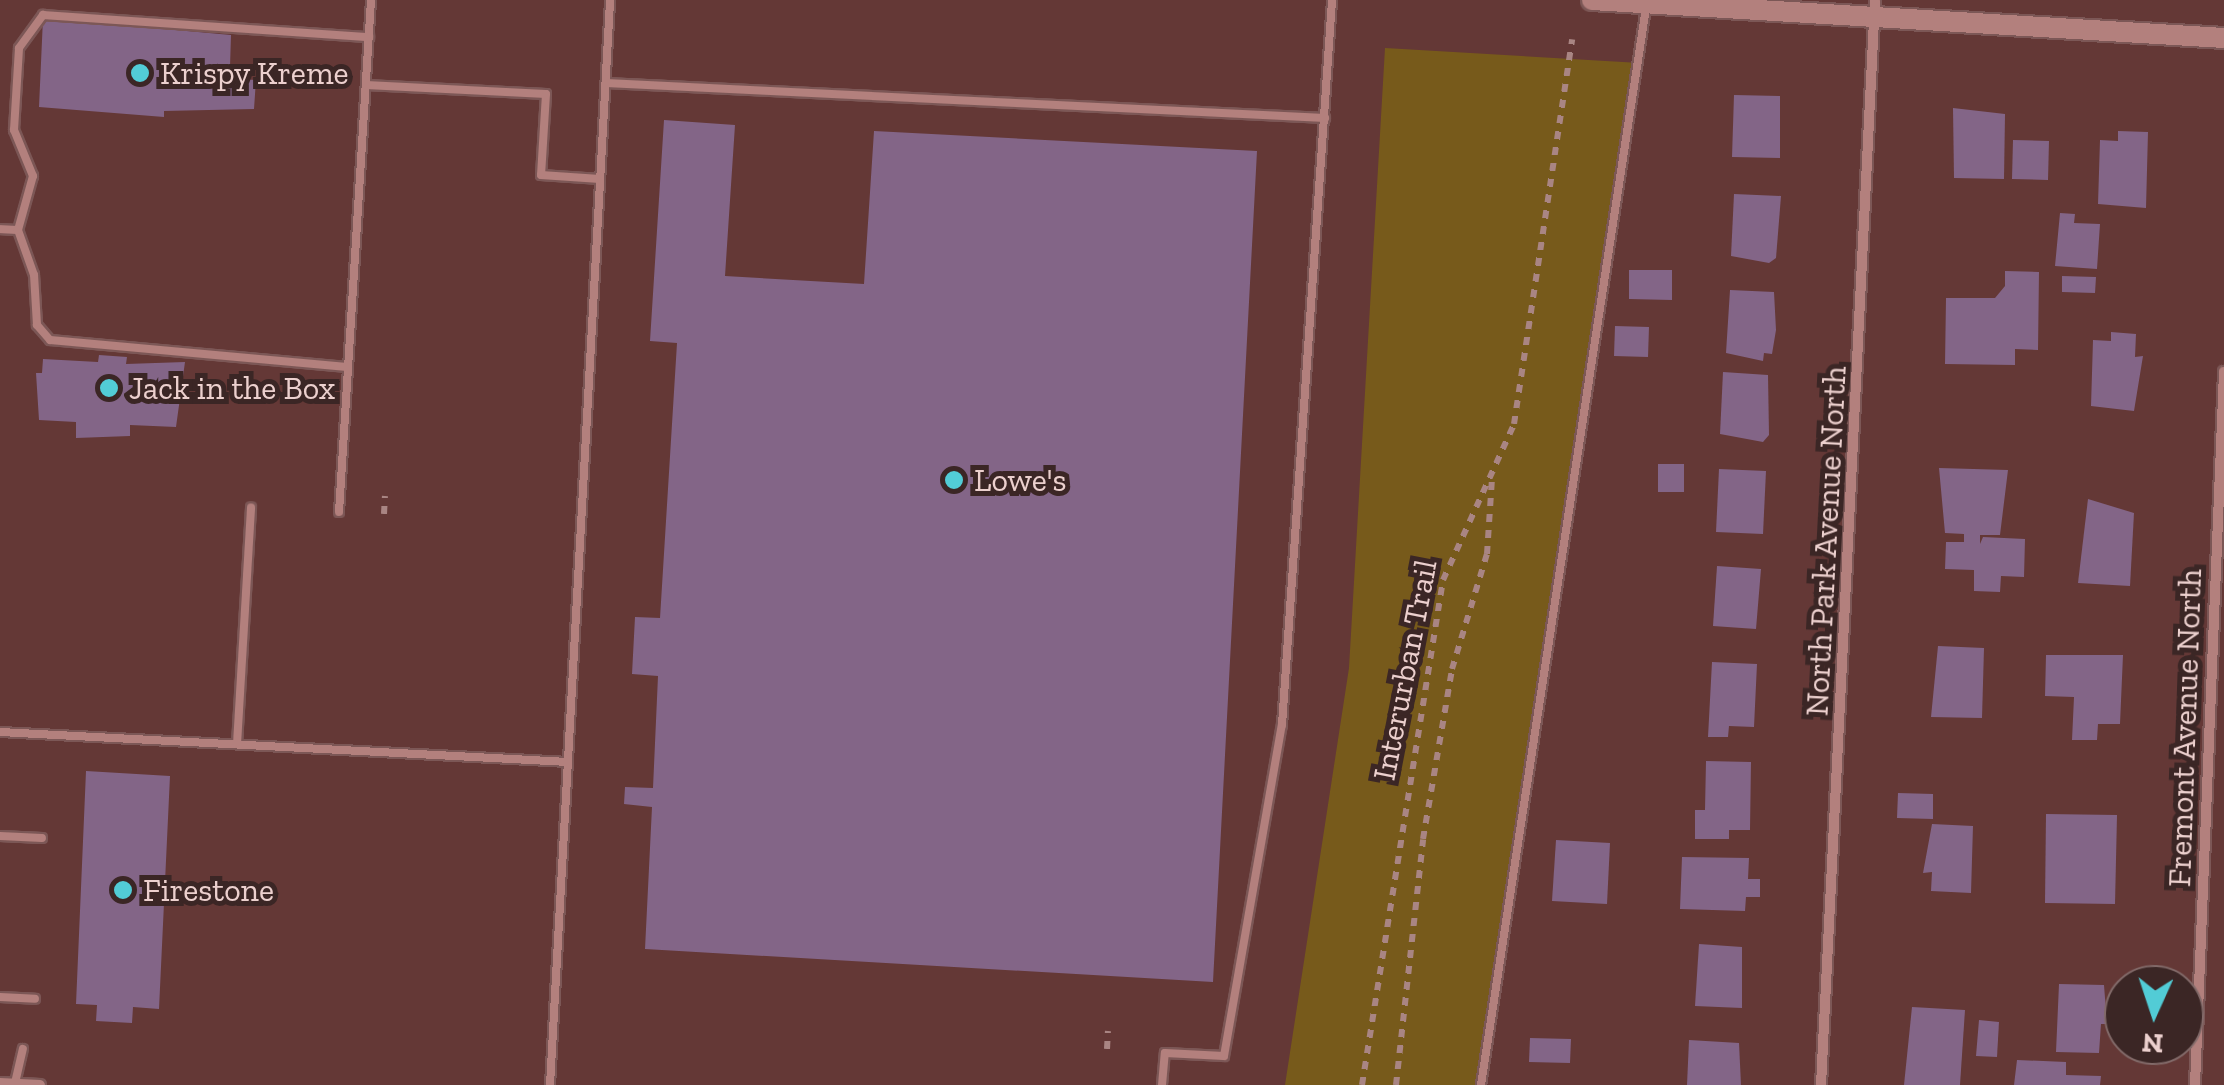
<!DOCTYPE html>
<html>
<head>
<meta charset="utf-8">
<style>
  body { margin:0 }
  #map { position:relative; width:2224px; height:1085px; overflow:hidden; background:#643836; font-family:"Zilla Slab",serif }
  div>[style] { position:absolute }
  .green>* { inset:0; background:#775a1b }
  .building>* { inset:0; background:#836587 }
  .path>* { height:6px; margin-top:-3px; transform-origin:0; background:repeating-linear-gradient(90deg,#a98583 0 8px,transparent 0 16px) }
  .roads { filter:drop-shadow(2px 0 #7c5756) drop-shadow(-2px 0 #7c5756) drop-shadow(0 2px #7c5756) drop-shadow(0 -2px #7c5756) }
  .lane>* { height:8px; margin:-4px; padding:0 4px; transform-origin:4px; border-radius:4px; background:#b3807d }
  .street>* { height:10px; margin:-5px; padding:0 5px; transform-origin:5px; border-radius:5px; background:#b3807d }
  .secondary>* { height:20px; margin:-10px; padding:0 10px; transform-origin:10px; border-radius:10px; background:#b3807d }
  .dots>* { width:28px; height:28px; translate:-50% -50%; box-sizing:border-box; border:5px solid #3b2625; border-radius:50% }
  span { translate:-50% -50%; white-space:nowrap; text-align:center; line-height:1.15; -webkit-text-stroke:10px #3b2625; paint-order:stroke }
  .poi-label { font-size:32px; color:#ecd0ce }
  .left { translate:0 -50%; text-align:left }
  .street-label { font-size:32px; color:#ecd0ce }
  .north { position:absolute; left:2104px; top:965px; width:100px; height:100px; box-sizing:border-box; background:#3b2625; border:2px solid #826a69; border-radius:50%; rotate:183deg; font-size:28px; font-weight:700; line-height:40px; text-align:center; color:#ecd0ce }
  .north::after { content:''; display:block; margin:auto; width:35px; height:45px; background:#52ccd6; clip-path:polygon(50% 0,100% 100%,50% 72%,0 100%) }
</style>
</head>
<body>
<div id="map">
  <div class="green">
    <i style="clip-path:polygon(1385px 48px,1640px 63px,1477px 1085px,1285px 1085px,1349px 668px)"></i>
  </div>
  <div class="building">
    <i style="clip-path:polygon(43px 18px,231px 35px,230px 67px,239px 67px,239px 79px,256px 80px,254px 109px,164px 111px,164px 117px,39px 107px)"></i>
    <i style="clip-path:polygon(1734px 95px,1780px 96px,1780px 158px,1732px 157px)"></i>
    <i style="clip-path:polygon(1953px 108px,2005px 114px,2004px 179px,1954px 178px)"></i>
    <i style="clip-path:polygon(664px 120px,735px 125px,725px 276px,864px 284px,874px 131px,1257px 151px,1213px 982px,645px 949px,652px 807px,624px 804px,625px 787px,653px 788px,658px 676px,632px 674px,635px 617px,660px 618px,677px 343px,650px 341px)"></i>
    <i style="clip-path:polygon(2118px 131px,2148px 132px,2146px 208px,2098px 204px,2100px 140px,2118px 141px)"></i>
    <i style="clip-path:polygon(2013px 140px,2049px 141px,2048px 180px,2012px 179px)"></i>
    <i style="clip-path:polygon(1734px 194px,1781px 196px,1776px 258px,1769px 263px,1731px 256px)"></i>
    <i style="clip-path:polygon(2060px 213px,2075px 214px,2074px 223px,2100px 224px,2097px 269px,2055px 266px)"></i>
    <i style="clip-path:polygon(1629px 270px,1672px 270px,1672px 300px,1629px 299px)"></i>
    <i style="clip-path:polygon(2005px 271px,2039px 272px,2038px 350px,2015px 349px,2015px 365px,1945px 364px,1946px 298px,1995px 298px,2005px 286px)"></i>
    <i style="clip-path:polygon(2062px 276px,2096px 277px,2095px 293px,2062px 292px)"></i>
    <i style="clip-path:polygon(1730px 290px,1774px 292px,1776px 330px,1772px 354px,1764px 353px,1763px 361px,1726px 353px)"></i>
    <i style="clip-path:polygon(1615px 326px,1649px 327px,1648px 357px,1614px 356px)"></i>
    <i style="clip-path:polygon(2111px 332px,2136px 334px,2135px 357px,2143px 356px,2134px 411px,2091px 406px,2093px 340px,2111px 341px)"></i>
    <i style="clip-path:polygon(99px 355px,127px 357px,126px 364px,185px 362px,176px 427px,130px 425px,130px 436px,76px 438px,76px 422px,39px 420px,36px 373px,42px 373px,43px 359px,98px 362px)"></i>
    <i style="clip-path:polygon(1723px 372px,1768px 375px,1769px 435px,1763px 442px,1720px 434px)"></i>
    <i style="clip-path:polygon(1658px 464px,1684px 464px,1684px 492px,1658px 492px)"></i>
    <i style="clip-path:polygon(1939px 468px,2008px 470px,2000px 535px,1980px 535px,1980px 544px,1983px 537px,2025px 539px,2024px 577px,2001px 576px,2000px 592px,1974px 591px,1974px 570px,1945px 569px,1946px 542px,1964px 542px,1964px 534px,1945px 533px)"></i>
    <i style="clip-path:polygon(1719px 469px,1766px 471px,1763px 534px,1716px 532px)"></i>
    <i style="clip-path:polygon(2088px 499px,2134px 513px,2130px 586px,2078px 583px)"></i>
    <i style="clip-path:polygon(1717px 566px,1761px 569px,1756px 629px,1713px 626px)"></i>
    <i style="clip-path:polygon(1938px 646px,1984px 648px,1982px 718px,1931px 717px)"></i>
    <i style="clip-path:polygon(2046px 655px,2123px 655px,2120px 724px,2098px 724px,2097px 740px,2072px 740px,2074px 697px,2045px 696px)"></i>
    <i style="clip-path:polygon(1712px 662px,1757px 664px,1754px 727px,1729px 726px,1728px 737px,1708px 737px)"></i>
    <i style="clip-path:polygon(1706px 761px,1751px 762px,1750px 830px,1729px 830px,1729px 839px,1695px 839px,1695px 810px,1705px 810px)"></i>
    <i style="clip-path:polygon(86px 771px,170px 776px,159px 1009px,133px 1007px,132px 1023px,96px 1021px,97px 1005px,76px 1004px)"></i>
    <i style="clip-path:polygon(1898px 793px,1933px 794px,1933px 819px,1897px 818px)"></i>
    <i style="clip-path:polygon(2046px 814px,2117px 815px,2115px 904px,2045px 903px)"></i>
    <i style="clip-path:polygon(1932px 824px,1973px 826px,1971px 893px,1931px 891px,1932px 872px,1923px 873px)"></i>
    <i style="clip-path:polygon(1556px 840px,1610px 843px,1607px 904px,1552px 901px)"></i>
    <i style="clip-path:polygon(1682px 857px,1749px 858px,1748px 879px,1760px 879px,1760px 897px,1746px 897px,1745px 911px,1680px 909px)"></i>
    <i style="clip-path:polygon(1699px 944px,1742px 947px,1742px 1008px,1695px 1006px)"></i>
    <i style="clip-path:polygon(2059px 984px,2104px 985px,2107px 1024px,2101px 1024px,2099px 1053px,2056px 1052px)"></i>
    <i style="clip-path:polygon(1912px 1007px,1965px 1010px,1960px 1085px,1904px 1085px)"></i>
    <i style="clip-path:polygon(1979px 1020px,1999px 1022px,1997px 1057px,1976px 1056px)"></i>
    <i style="clip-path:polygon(1530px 1038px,1571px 1039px,1570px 1063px,1529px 1062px)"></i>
    <i style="clip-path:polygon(1689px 1040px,1739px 1043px,1741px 1085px,1687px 1085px)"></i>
    <i style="clip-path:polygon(2017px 1060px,2066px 1062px,2066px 1075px,2101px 1076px,2100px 1085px,2014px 1085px)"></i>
  </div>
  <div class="path">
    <i style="left:384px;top:514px;width:18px;rotate:-87deg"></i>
    <i style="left:1107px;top:1049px;width:18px;rotate:-87deg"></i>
    <i style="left:1362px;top:1085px;width:511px;rotate:-80.89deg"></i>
    <i style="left:1443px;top:580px;width:171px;rotate:-65.5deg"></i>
    <i style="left:1514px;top:424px;width:389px;rotate:-81.4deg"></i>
    <i style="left:1396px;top:1085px;width:247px;rotate:-83.7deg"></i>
    <i style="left:1423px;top:839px;width:172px;rotate:-80.3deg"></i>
    <i style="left:1452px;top:669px;width:120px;rotate:-73.1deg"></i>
    <i style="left:1487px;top:554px;width:75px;rotate:-86.2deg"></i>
  </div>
  <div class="roads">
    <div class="lane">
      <i style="left:606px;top:83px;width:720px;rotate:2.79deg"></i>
      <i style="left:366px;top:85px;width:180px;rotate:2.9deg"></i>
      <i style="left:546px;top:94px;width:81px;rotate:93.5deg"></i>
      <i style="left:541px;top:175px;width:59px;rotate:3.9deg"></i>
      <i style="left:0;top:229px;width:18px;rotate:3deg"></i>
      <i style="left:347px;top:367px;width:298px;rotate:-174.8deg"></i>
      <i style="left:50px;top:340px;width:20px;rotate:-131deg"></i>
      <i style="left:37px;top:325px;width:50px;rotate:-93.4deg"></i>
      <i style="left:34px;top:275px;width:48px;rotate:-109.6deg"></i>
      <i style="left:18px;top:230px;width:56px;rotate:-74.5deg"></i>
      <i style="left:33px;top:176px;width:50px;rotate:-112.4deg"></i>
      <i style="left:14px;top:130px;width:82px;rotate:-86.5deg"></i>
      <i style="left:19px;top:48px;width:41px;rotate:-54deg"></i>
      <i style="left:43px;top:15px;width:327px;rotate:3.9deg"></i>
      <i style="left:339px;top:512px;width:513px;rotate:-86.42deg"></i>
      <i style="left:0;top:732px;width:569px;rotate:3.02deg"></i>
      <i style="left:237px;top:744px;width:237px;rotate:-86.6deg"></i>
      <i style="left:0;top:836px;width:42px;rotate:2.7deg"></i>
      <i style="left:0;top:997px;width:35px;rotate:3deg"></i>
      <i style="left:15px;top:1083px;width:35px;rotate:-77deg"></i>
      <i style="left:550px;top:1085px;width:1087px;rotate:-86.83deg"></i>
      <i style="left:1162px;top:1085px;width:32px;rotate:-85deg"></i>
      <i style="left:1165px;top:1053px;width:59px;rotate:2.9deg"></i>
      <i style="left:1224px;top:1056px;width:336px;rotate:-80.1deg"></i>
      <i style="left:1282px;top:725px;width:727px;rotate:-86.05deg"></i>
      <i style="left:1481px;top:1085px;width:1090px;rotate:-81.29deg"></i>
    </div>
    <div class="street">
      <i style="left:0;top:1083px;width:40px;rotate:2.9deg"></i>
      <i style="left:1821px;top:1085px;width:1086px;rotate:-87.15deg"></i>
      <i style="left:2195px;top:1085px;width:714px;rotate:-87.67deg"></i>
    </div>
    <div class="secondary">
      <i style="left:1592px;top:0;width:633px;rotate:3.44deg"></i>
    </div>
  </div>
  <div class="dots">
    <i style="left:140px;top:73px;background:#52ccd6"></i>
    <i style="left:109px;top:388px;background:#52ccd6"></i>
    <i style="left:954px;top:480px;background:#52ccd6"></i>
    <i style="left:123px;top:890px;background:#52ccd6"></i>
  </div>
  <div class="poi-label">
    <span class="left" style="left:160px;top:73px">Krispy Kreme</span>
    <span class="left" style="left:129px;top:388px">Jack in the Box</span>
    <span class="left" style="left:974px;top:480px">Lowe's</span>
    <span class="left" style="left:143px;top:890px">Firestone</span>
  </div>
  <div class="street-label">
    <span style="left:1826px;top:541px;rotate:-87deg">North Park Avenue North</span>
    <span style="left:1405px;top:670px;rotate:-79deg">Interurban Trail</span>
    <span style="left:2185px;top:728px;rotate:-88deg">Fremont Avenue North</span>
  </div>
  <div class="north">N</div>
</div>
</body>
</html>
